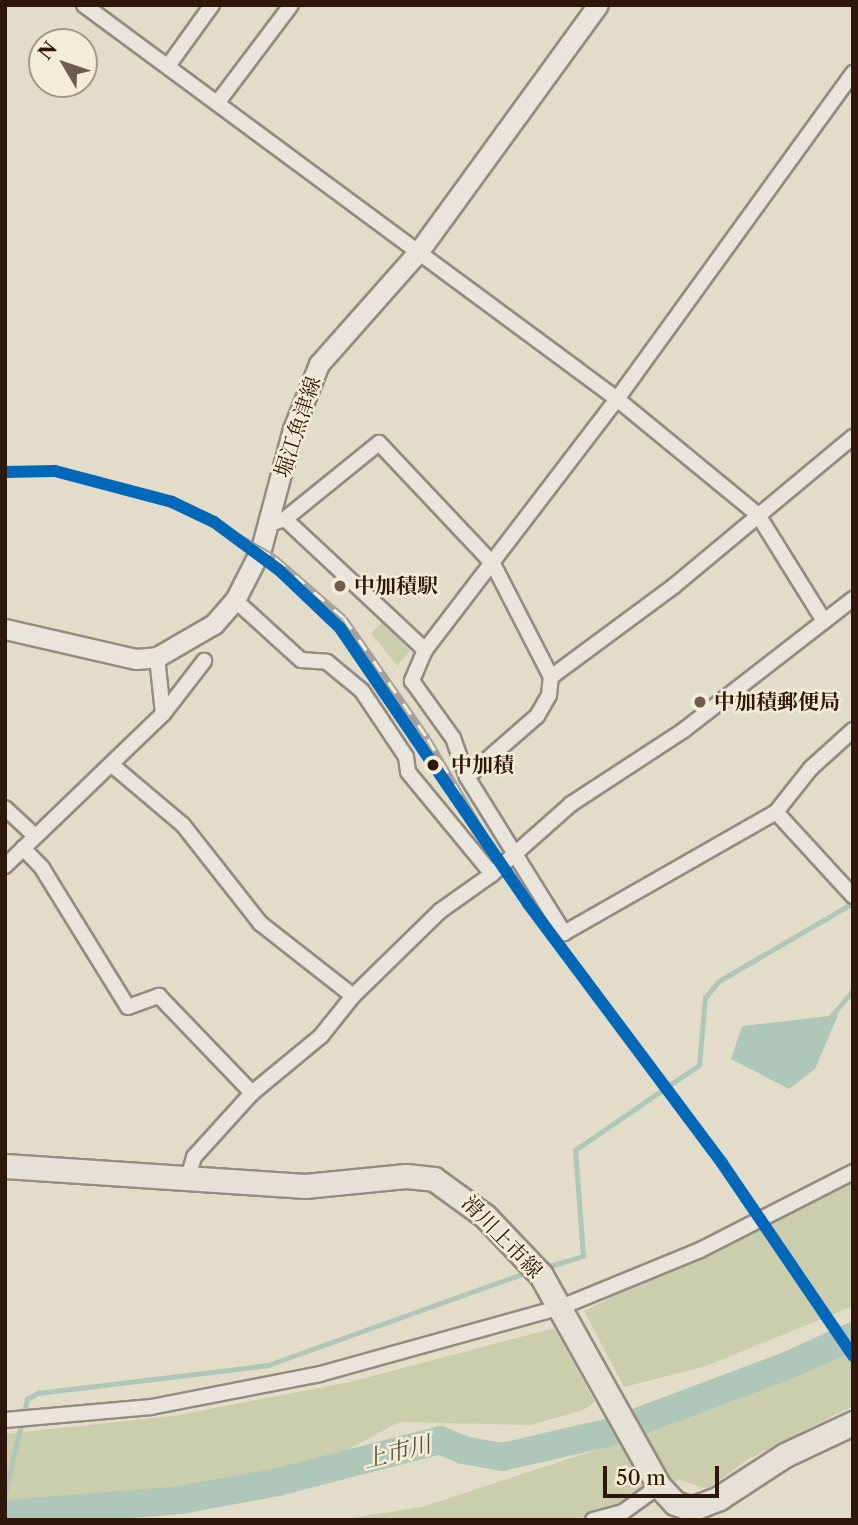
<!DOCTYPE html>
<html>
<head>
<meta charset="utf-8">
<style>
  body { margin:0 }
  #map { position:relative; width:858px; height:1525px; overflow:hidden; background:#e3dcc9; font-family:"Libre Caslon Text","Noto Serif JP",serif }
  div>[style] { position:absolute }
  .green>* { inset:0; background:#caceac }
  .water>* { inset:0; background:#afc7b9 }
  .stream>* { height:4.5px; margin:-2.25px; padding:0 2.25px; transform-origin:2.25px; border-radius:2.25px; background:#afc7b9 }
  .river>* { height:28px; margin:-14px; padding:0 14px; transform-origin:14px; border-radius:14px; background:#afc7b9 }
  .roads { filter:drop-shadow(2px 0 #938c80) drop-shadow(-2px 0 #938c80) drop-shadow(0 2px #938c80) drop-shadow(0 -2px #938c80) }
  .street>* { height:14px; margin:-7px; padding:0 7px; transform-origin:7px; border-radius:7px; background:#e9e5dc }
  .secondary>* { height:19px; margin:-9.5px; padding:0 9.5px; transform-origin:9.5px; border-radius:9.5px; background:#e9e5dc }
  .primary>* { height:23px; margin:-11.5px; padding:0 11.5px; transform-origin:11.5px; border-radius:11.5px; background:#e6e1d6 }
  .rail>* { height:7px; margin-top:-3.5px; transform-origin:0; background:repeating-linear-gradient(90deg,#f4ecd5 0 13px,#a5a098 0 26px); box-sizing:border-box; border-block:2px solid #a5a098 }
  .rail-1>* { height:12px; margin:-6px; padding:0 6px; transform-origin:6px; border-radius:6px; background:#0068b9 }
  .dots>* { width:19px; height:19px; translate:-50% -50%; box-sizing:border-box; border:4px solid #f4ecd5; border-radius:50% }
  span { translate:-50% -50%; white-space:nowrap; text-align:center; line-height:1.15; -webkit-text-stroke:5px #f4ecd5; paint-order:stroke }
  .street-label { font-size:21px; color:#2f180b }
  .poi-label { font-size:21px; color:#2f180b; font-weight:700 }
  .left { translate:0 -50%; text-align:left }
  .stop-label { font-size:21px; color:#2f180b; font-weight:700 }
  .water-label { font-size:23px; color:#545245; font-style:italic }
  .frame { position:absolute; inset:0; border:7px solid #2f180b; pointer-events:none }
  .north { position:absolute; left:28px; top:28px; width:70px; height:70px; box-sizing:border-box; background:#f4ecd5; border:2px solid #a59784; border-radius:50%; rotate:309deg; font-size:19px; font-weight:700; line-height:28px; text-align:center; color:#2f180b }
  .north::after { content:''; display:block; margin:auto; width:24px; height:32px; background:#6e5d4e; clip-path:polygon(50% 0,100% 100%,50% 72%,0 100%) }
  .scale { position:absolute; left:603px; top:1466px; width:116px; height:32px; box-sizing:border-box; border:4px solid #2f180b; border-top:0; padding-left:9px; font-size:21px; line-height:24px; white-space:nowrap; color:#2f180b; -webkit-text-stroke:5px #f4ecd5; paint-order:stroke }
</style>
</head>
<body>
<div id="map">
  <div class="green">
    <i style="clip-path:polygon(384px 621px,410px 651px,397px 666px,371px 633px)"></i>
    <i style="clip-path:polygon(853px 1180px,853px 1306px,706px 1366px,624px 1387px,584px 1311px)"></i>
    <i style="clip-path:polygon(554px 1328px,595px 1402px,583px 1410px,531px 1425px,400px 1422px,261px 1495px,5px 1500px,5px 1434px,173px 1416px,350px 1382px)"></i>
    <i style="clip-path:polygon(853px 1341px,853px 1406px,747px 1460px,707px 1489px,680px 1480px,646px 1485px,609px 1510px,573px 1520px,337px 1520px,422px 1507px,620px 1442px)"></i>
  </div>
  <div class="water">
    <i style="clip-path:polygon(838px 1015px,815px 1069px,789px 1089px,731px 1059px,742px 1026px)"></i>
  </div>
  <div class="stream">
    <i style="left:829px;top:1019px;width:38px;rotate:-50deg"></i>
    <i style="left:543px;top:1268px;width:42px;rotate:-16.7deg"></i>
    <i style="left:583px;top:1256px;width:106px;rotate:-94.3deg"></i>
    <i style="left:575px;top:1150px;width:150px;rotate:-34.4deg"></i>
    <i style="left:699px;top:1065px;width:67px;rotate:-84.9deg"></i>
    <i style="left:705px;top:998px;width:22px;rotate:-51deg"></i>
    <i style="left:719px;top:981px;width:155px;rotate:-30.2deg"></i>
    <i style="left:5px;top:1493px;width:97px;rotate:-76.8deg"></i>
    <i style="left:27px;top:1399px;width:13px;rotate:-29deg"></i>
    <i style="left:38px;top:1393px;width:232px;rotate:-6.9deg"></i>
    <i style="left:268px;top:1365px;width:276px;rotate:-19.7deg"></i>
  </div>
  <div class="river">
    <i style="left:5px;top:1514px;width:177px;rotate:-4.5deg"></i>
    <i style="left:181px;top:1500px;width:99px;rotate:-10.5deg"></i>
    <i style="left:278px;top:1482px;width:167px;rotate:-14.5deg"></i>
    <i style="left:440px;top:1440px;width:25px;rotate:23deg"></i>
    <i style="left:463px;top:1450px;width:40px;rotate:10deg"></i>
    <i style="left:502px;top:1457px;width:111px;rotate:-13deg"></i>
    <i style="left:610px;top:1432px;width:191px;rotate:-20.5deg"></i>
    <i style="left:789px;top:1365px;width:70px;rotate:-24.4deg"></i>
  </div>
  <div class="roads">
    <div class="street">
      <i style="left:84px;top:5px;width:663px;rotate:36.47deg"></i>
      <i style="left:617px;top:399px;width:183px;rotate:39.4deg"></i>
      <i style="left:758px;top:515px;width:125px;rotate:58.1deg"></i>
      <i style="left:168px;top:66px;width:75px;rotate:-54.2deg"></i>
      <i style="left:853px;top:73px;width:402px;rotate:125.9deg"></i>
      <i style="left:617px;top:399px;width:316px;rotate:127.4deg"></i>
      <i style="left:425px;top:650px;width:34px;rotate:113deg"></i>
      <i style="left:412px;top:681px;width:70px;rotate:54.3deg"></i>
      <i style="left:453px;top:738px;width:41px;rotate:70.3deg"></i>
      <i style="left:467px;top:777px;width:184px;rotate:58.1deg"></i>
      <i style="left:564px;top:933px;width:244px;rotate:-29.7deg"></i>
      <i style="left:776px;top:812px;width:56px;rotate:-51.5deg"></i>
      <i style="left:811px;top:768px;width:57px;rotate:-42.1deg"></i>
      <i style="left:218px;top:102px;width:121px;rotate:-53deg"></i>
      <i style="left:285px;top:519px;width:192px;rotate:43.1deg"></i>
      <i style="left:269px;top:524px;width:17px;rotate:-17deg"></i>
      <i style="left:285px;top:519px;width:121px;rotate:-39deg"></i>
      <i style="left:379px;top:443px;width:166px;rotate:46.7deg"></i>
      <i style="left:493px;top:564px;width:127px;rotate:62.8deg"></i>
      <i style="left:235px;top:600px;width:89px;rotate:42.3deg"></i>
      <i style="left:301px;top:660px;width:26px;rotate:4deg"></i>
      <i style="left:327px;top:662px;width:45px;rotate:39.6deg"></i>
      <i style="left:362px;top:691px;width:79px;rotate:56.3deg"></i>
      <i style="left:406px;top:757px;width:15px;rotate:82deg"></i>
      <i style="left:408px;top:772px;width:132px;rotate:50.5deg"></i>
      <i style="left:164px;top:713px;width:66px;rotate:-52.4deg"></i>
      <i style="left:112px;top:765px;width:93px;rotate:40.2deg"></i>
      <i style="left:183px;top:825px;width:125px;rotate:51.8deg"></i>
      <i style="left:260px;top:923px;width:118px;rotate:38.1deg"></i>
      <i style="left:467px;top:777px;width:93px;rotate:-41.1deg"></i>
      <i style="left:537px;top:716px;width:24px;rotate:-60deg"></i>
      <i style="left:549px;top:695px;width:18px;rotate:-84deg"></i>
      <i style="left:551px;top:677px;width:153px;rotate:-36.5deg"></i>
      <i style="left:674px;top:586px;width:233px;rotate:-39.8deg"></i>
      <i style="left:5px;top:808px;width:41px;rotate:43deg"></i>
      <i style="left:776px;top:812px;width:114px;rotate:47.5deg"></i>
      <i style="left:23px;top:848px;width:28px;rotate:46deg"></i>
      <i style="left:42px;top:868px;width:163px;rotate:58.3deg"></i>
      <i style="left:128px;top:1007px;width:33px;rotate:-20deg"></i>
      <i style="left:159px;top:996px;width:134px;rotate:46.2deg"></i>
      <i style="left:5px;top:866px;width:219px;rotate:-43.9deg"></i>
      <i style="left:163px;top:714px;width:57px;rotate:-96deg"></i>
      <i style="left:188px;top:1178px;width:22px;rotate:-74deg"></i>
      <i style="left:194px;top:1157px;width:86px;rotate:-47.8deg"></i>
      <i style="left:252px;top:1093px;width:89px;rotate:-39.6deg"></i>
      <i style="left:321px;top:1036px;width:51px;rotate:-51.3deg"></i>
      <i style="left:353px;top:996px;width:122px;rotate:-44.3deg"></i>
      <i style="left:440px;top:911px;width:64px;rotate:-35.4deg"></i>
      <i style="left:492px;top:874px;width:106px;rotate:-41.5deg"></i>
      <i style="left:571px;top:804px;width:135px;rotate:-33.2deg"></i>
      <i style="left:684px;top:730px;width:214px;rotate:-37.8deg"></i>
      <i style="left:5px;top:1420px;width:147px;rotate:-5.1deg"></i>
      <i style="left:151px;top:1407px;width:172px;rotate:-11deg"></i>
      <i style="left:320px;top:1374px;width:250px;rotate:-15.5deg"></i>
      <i style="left:561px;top:1307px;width:150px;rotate:-22.3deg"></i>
      <i style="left:700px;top:1250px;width:172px;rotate:-27deg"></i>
      <i style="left:593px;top:1520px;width:31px;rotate:-15deg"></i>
      <i style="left:623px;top:1512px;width:44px;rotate:-35.8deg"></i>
    </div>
    <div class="secondary">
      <i style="left:5px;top:629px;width:134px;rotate:12.9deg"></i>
      <i style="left:136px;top:659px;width:21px;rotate:-5deg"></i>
      <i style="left:157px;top:657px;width:66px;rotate:-30.1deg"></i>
      <i style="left:214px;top:624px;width:32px;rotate:-49deg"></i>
      <i style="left:235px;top:600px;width:57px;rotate:-63deg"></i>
      <i style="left:261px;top:549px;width:124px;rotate:-75.1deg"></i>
      <i style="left:293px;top:429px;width:70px;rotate:-68.2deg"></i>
      <i style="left:319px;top:364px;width:151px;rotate:-48.5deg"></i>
      <i style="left:419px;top:251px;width:304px;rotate:-54deg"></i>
    </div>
    <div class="primary">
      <i style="left:5px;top:1166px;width:301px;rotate:3.8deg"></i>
      <i style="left:305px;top:1186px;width:101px;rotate:-5.7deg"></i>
      <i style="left:406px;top:1176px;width:28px;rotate:6deg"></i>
      <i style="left:434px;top:1179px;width:63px;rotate:36deg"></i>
      <i style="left:485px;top:1216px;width:81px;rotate:46.5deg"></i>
      <i style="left:541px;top:1275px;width:242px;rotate:60.8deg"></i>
      <i style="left:659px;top:1486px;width:23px;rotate:47deg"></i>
      <i style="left:675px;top:1503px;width:17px;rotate:21deg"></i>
      <i style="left:691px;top:1509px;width:30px;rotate:-21deg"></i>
      <i style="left:719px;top:1498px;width:79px;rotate:-33.1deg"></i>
      <i style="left:785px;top:1455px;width:75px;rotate:-25.2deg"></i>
    </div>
  </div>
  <div class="rail">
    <i style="left:214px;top:522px;width:71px;rotate:30.5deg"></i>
    <i style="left:275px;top:558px;width:91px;rotate:41deg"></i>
    <i style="left:344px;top:618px;width:147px;rotate:55.2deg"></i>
    <i style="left:428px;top:739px;width:117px;rotate:59.7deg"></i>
  </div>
  <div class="rail-1">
    <i style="left:5px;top:472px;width:50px;rotate:-1.1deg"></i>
    <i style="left:55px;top:471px;width:121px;rotate:14.8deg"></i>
    <i style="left:172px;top:502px;width:47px;rotate:25.5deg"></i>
    <i style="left:214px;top:522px;width:81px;rotate:36.4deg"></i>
    <i style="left:279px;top:570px;width:84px;rotate:43.6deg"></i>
    <i style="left:340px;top:628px;width:335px;rotate:55.7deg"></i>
    <i style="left:529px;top:905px;width:322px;rotate:53.2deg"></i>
    <i style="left:722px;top:1163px;width:233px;rotate:55.8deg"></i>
  </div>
  <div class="dots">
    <i style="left:340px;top:586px;background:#6e5d4e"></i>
    <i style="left:700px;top:702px;background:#6e5d4e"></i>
    <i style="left:433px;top:765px;background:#2f180b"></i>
  </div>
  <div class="street-label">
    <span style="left:298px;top:427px;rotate:-72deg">堀江魚津線</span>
    <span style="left:502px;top:1237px;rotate:46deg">滑川上市線</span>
  </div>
  <div class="poi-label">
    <span class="left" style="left:354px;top:586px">中加積駅</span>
    <span class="left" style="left:714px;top:702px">中加積郵便局</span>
  </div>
  <div class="stop-label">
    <span class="left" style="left:451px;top:765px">中加積</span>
  </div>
  <div class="water-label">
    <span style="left:397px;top:1452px;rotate:-14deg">上市川</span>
  </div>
  <div class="frame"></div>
  <div class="north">N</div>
  <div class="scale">50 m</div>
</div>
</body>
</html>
